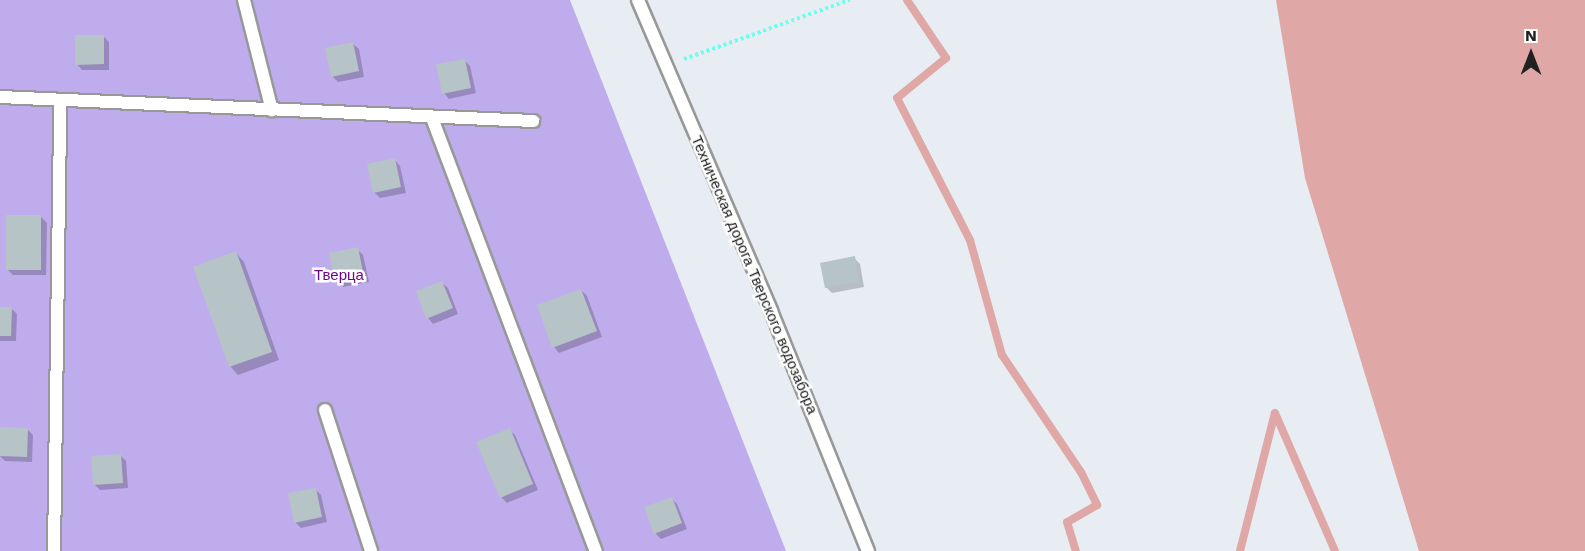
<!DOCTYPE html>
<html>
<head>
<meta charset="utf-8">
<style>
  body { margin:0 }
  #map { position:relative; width:1585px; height:551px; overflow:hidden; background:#e7edf2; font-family:"Work Sans",sans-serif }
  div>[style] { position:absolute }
  .grass>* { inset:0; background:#beaced }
  .water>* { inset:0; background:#e0a7a7 }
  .shadow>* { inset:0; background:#0003 }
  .stream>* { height:8px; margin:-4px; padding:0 4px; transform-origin:4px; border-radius:4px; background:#e0a7a7 }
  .building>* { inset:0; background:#b6c3c7 }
  .path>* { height:4px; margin-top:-2px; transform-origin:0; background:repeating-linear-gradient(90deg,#6bffec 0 3px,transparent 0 6px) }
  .roads { filter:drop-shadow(2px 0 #989898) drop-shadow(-2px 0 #989898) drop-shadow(0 2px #989898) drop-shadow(0 -2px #989898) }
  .service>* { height:12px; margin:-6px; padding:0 6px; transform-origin:6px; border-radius:6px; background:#fff }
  span { translate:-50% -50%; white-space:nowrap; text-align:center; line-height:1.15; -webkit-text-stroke:5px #fff; paint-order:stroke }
  .street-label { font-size:15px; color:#212121 }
  .park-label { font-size:15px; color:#740787 }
  .north { position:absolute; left:1501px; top:24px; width:60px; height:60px; -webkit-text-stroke:4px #fff; paint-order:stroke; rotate:0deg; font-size:16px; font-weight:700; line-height:24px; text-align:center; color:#212121 }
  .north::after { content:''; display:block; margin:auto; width:21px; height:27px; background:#212121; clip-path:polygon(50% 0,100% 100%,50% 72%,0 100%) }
</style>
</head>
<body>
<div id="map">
  <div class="grass">
    <i style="clip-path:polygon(0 0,570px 0,786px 551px,0 551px)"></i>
  </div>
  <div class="water">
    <i style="clip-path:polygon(1276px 0,1585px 0,1585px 551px,1419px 551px,1305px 178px)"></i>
  </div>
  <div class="shadow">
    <i style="clip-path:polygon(103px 36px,109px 42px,109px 70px,82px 70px,77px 64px)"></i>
    <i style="clip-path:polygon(353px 44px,359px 49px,364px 77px,338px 82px,332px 76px)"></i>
    <i style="clip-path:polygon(464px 60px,470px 66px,476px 93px,449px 99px,444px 93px)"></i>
    <i style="clip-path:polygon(395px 160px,400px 166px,406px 193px,380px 198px,374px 192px)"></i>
    <i style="clip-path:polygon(41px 217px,47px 223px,46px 275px,13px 275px,7px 269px)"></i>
    <i style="clip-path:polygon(357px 249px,363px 255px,369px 282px,343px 287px,337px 281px)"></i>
    <i style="clip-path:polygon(236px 253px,244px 262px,279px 360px,238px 375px,230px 366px)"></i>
    <i style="clip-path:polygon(854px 258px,860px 264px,864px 287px,832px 293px,826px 287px)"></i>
    <i style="clip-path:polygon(442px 283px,448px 288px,458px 314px,433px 324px,428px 318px)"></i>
    <i style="clip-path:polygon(581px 290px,587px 296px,602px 337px,559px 353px,554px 347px)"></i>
    <i style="clip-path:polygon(0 308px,11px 308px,17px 314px,16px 341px,0 341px)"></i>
    <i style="clip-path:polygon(0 429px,27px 429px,33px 435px,32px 462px,5px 461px,0 456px)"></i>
    <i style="clip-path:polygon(509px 430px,515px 435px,538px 490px,507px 503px,501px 497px)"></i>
    <i style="clip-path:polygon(120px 455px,126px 461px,128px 488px,100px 490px,94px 484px)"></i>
    <i style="clip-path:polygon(315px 489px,321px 495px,327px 522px,301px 528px,295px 522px)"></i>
    <i style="clip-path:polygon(671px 498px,677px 504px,687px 529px,661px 539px,655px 533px)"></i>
  </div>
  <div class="stream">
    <i style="left:907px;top:0;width:70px;rotate:56.1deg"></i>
    <i style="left:946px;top:58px;width:63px;rotate:140.8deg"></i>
    <i style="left:897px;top:98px;width:160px;rotate:62.8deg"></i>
    <i style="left:970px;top:240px;width:119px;rotate:74.5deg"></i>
    <i style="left:1002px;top:355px;width:141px;rotate:56deg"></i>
    <i style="left:1081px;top:472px;width:37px;rotate:64deg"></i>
    <i style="left:1097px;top:505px;width:34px;rotate:150deg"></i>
    <i style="left:1067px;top:522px;width:30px;rotate:73deg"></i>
    <i style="left:1240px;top:551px;width:142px;rotate:-75.8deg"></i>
    <i style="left:1275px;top:413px;width:150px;rotate:66.5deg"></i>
  </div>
  <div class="building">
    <i style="clip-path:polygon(75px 35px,104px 35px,104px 64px,75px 65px)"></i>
    <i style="clip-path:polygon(353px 42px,359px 71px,331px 77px,325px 48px)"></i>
    <i style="clip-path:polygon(465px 59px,471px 88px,442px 94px,436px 64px)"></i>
    <i style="clip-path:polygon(395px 158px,401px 187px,373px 193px,367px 164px)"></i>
    <i style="clip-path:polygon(6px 215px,41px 215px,41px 270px,6px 270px)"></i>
    <i style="clip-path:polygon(358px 247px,364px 277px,335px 282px,329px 253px)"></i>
    <i style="clip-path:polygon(236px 251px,272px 352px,229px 367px,193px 267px)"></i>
    <i style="clip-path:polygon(855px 256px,859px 282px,825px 288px,820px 263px)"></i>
    <i style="clip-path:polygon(442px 281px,453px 308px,426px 319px,416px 291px)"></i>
    <i style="clip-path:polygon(581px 289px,597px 331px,552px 348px,537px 305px)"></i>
    <i style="clip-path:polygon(0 307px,12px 307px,11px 336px,0 336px)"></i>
    <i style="clip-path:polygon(0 427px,28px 428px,27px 457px,0 456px)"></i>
    <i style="clip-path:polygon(510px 428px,533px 484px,500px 498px,476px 442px)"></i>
    <i style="clip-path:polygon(121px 454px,123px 483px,93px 485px,91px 456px)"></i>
    <i style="clip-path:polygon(316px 488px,322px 517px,294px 523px,288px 493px)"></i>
    <i style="clip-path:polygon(672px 497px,682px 523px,654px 534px,644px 507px)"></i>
  </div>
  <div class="path">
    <i style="left:684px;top:59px;width:176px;rotate:-19.6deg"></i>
  </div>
  <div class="roads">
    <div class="service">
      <i style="left:244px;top:0;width:114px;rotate:75.8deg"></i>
      <i style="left:638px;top:0;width:338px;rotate:66.8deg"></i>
      <i style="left:771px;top:311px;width:259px;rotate:68deg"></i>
      <i style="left:0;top:97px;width:534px;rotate:2.58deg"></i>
      <i style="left:432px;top:118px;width:463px;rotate:69.3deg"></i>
      <i style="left:325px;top:410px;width:148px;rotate:71.9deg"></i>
      <i style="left:54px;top:551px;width:450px;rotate:-89.2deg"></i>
    </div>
  </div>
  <div class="street-label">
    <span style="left:754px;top:275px;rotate:67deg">Техническая дорога Тверского водозабора</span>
  </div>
  <div class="park-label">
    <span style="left:339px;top:276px">Тверца</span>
  </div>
  <div class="north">N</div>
</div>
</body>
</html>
